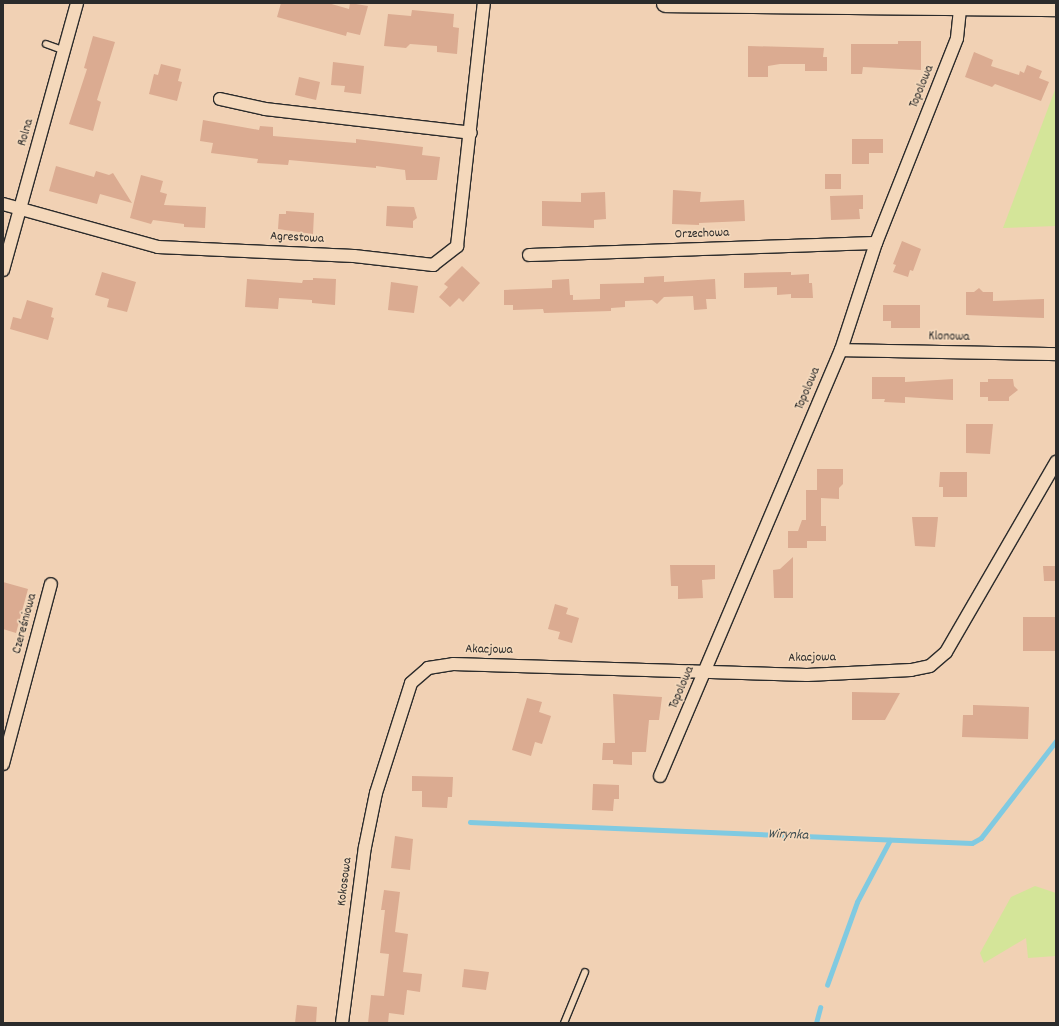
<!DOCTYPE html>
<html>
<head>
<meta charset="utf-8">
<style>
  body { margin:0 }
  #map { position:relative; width:1059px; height:1026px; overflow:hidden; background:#f1d1b4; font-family:Dekko,sans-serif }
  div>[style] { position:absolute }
  .green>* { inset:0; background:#d4e599 }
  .stream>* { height:4.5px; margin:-2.25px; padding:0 2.25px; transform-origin:2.25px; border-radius:2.25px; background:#80cae1 }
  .building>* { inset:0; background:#dbab91 }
  .roads { filter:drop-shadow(1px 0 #2b2b2b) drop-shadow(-1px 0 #2b2b2b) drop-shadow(0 1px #2b2b2b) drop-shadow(0 -1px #2b2b2b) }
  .lane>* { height:6px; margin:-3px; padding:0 3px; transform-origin:3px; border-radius:3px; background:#f4d8bb }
  .street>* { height:12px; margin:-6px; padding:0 6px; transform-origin:6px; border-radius:6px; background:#f4d8bb }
  .secondary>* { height:17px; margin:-8.5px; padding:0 8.5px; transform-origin:8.5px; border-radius:8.5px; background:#f4d8bb }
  span { translate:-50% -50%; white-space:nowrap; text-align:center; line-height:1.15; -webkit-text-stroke:3.5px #f4d8bb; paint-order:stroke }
  .street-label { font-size:13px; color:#2b2b2b }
  .water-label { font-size:14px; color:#3c4b4f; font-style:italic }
  .frame { position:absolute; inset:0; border:4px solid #2b2b2b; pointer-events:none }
</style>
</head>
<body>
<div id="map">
  <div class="green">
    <i style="clip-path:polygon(1056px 87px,1056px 226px,1003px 228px)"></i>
    <i style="clip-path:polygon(1035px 886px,1056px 893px,1056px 956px,1028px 958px,1026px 938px,984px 963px,980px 953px,1011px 897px)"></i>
  </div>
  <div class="stream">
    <i style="left:470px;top:822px;width:502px;rotate:2.4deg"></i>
    <i style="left:972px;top:843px;width:10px;rotate:-29deg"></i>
    <i style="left:981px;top:838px;width:123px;rotate:-52.3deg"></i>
    <i style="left:827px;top:985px;width:88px;rotate:-70.1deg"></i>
    <i style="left:857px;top:902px;width:70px;rotate:-62deg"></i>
    <i style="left:816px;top:1023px;width:16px;rotate:-75deg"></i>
  </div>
  <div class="building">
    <i style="clip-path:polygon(281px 3px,328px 3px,349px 9px,350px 3px,368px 6px,360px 35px,347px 32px,346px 36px,277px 17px)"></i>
    <i style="clip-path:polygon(412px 10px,454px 14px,453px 27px,459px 28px,457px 54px,437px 52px,437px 46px,410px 44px,406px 48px,384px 46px,388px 14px,411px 16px)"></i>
    <i style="clip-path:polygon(93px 36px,115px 42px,97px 100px,101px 102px,93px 131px,69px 124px,87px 69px,84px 68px)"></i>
    <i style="clip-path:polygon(898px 41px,921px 41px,921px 70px,863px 67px,862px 74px,851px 74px,851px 44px,898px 44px)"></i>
    <i style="clip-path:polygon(748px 46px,824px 48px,823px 57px,827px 57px,827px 71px,805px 71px,805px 64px,780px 64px,768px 66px,768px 77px,748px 77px)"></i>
    <i style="clip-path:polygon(974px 52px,993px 60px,991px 66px,1019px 75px,1020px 71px,1024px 73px,1027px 65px,1042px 71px,1039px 78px,1049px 82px,1041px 101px,995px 84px,992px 87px,965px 77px)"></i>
    <i style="clip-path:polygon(333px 62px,364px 66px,361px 94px,344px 92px,345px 86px,331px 85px)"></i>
    <i style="clip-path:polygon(161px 64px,181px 69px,178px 81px,182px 82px,177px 101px,149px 94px,154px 74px,158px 75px)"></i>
    <i style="clip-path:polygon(299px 77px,320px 82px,316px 100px,295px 95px)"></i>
    <i style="clip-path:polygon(203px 120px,259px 130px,260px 126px,273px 127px,273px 136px,356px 143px,356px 139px,423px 147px,422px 155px,440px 157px,437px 180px,406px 180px,405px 170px,376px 166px,376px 168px,289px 160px,288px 165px,257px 163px,258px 159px,211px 153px,213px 143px,200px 141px)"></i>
    <i style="clip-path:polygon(852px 139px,883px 139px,883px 153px,869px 153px,869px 164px,852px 164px)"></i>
    <i style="clip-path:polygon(56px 166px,94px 177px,96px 171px,109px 175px,113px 173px,132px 203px,100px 194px,97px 204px,49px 191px)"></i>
    <i style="clip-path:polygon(825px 174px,841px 174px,841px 189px,825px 189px)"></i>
    <i style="clip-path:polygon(141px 175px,163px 181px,160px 192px,167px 194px,164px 205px,206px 207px,205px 228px,184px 227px,184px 224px,153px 220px,151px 224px,130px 218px)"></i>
    <i style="clip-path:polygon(673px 190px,701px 192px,700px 202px,744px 200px,745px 221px,699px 223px,699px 225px,672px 224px)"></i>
    <i style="clip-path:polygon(605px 192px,606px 219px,594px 220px,594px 228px,542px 226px,542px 201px,581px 202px,581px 193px)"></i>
    <i style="clip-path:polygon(863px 195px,863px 209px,859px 209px,860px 219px,831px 220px,830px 196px)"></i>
    <i style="clip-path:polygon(387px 206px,414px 207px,417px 218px,413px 221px,413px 228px,386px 226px)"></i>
    <i style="clip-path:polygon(286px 211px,314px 213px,313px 234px,278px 229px,279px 214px,286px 214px)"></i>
    <i style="clip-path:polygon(902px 241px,921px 249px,913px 271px,910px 270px,908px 277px,893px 272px,896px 265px,893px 264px)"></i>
    <i style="clip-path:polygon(462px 266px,480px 283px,463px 302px,459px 298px,450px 307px,439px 297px,448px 287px,444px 284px)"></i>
    <i style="clip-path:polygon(102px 272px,136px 282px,127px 312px,107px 307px,109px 299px,95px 295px)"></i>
    <i style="clip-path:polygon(791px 272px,791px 275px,809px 274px,809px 283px,812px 283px,813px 298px,791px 298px,791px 294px,777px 295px,777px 287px,744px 288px,744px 273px)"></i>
    <i style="clip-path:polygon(664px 276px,664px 282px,715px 279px,716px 299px,706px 299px,707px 309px,694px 310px,693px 296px,664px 297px,657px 304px,652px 300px,625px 301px,625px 307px,611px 308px,611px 311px,544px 313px,543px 309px,513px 310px,513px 305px,504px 305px,504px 290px,552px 288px,552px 280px,569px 279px,570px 295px,573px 295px,573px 300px,600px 299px,600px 284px,644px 283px,644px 277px)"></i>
    <i style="clip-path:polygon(313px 278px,336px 279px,335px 305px,312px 303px,312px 300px,279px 298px,278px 309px,245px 307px,247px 279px,302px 283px,303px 280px,313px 280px)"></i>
    <i style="clip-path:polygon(391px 282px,418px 286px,414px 313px,388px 310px)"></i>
    <i style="clip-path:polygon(979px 288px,983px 292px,993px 292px,993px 301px,1044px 299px,1044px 318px,966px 315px,966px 292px,974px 292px)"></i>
    <i style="clip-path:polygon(27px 300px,53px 308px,51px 317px,54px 318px,48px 340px,10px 329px,13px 317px,21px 319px)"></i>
    <i style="clip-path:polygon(883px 305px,920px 305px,920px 328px,891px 328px,891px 321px,883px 321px)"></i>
    <i style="clip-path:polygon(872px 377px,905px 377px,905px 382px,953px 379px,953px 400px,905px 397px,905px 403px,884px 402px,885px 399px,872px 399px)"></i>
    <i style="clip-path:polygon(988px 379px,1013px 379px,1014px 386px,1018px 390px,1009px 397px,1009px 401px,988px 401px,988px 397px,980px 397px,980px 382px,988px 382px)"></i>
    <i style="clip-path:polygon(966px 424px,993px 424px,990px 454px,966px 453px)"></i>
    <i style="clip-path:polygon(817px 469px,843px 469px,843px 484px,839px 488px,839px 499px,821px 498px,821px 526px,826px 526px,826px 541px,807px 541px,807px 548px,788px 548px,788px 531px,798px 531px,802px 520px,806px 520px,806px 490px,817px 490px)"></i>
    <i style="clip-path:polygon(940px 472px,967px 472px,967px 497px,943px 497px,943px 487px,939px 487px)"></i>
    <i style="clip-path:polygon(912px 517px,938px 517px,935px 547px,915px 546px)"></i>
    <i style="clip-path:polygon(793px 557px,793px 598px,774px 598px,773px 570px,780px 569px)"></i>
    <i style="clip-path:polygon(670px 565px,715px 565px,715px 579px,702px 580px,703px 598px,678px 599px,678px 586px,671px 586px)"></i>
    <i style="clip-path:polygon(1043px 566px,1056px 566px,1056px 581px,1044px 581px)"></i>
    <i style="clip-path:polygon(3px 582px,28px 589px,16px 633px,3px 629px)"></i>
    <i style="clip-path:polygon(555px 604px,568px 608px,566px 614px,579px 618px,572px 643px,558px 639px,560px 632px,548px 629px)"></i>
    <i style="clip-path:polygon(1023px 617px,1056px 617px,1056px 651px,1023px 651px)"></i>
    <i style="clip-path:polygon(852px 692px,900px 693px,885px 720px,852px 720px)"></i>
    <i style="clip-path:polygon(613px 694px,662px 697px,659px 720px,649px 720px,646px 752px,632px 752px,632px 765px,613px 764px,613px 760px,602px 760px,603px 743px,615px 743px)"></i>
    <i style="clip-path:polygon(527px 698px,542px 702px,539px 712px,551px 716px,542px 744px,535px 742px,531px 756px,512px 750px)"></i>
    <i style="clip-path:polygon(973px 705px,1029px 707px,1028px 739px,962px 737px,963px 715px,973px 715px)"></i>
    <i style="clip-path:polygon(412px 776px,453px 777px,452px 797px,448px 797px,447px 808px,422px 807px,422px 791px,412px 791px)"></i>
    <i style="clip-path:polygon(593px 784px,619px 785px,619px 799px,614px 799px,613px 811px,592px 810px)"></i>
    <i style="clip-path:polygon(395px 836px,413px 839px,410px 870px,391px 868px)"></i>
    <i style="clip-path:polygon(384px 890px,400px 892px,395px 932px,408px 934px,403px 972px,422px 974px,420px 992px,407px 990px,404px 1015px,389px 1013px,388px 1023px,368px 1023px,371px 995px,384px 996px,389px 954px,380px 953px,385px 910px,381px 910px)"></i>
    <i style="clip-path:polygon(464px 969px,489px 972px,486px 990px,462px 987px)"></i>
    <i style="clip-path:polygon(297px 1005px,317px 1007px,316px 1023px,295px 1023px)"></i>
  </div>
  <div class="roads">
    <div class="lane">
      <i style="left:46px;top:44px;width:20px;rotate:20deg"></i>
      <i style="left:564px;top:1023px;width:55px;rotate:-67.6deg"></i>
    </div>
    <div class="street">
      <i style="left:220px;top:99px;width:46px;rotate:12.5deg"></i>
      <i style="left:265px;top:109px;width:207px;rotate:6.6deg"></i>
      <i style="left:3px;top:204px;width:161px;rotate:15.5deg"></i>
      <i style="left:158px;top:247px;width:196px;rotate:2.6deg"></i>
      <i style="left:354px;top:256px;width:80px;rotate:6.5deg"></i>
      <i style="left:433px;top:265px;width:31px;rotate:-38deg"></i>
      <i style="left:457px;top:246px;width:244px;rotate:-83.7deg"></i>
      <i style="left:529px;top:255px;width:347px;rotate:-2deg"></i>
      <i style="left:3px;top:270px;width:277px;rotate:-74.5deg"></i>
      <i style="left:841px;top:350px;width:215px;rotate:1.1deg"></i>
      <i style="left:3px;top:764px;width:186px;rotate:-75.1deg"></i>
      <i style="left:660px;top:776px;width:463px;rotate:-67deg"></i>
      <i style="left:841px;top:350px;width:113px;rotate:-71.9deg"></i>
      <i style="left:876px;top:243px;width:220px;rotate:-68.4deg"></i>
      <i style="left:957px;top:38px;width:31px;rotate:-84deg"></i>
      <i style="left:342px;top:1023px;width:177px;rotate:-82.6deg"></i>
      <i style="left:365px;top:847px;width:55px;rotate:-78.5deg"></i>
      <i style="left:376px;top:793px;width:115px;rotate:-72.3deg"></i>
      <i style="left:411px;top:683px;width:23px;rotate:-41deg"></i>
      <i style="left:428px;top:668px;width:25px;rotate:-9deg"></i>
      <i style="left:453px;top:664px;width:354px;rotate:1.8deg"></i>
      <i style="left:807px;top:675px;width:104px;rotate:-2.8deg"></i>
      <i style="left:911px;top:670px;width:19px;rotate:-12deg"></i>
      <i style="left:930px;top:666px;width:21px;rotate:-41deg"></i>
      <i style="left:946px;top:652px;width:220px;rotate:-59.9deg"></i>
    </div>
    <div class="secondary">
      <i style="left:665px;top:3px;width:391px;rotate:0.6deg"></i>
    </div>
  </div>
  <div class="street-label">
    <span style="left:923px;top:87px;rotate:-68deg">Topolowa</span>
    <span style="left:27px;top:133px;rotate:-74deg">Rolna</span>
    <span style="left:702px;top:235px;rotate:-2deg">Orzechowa</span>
    <span style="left:297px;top:239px;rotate:3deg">Agrestowa</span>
    <span style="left:949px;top:338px;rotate:1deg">Klonowa</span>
    <span style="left:809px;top:389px;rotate:-67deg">Topolowa</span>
    <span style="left:26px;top:624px;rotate:-75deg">Czereśniowa</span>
    <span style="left:489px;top:651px;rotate:1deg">Akacjowa</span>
    <span style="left:812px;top:659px;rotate:-1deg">Akacjowa</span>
    <span style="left:683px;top:688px;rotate:-67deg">Topolowa</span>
    <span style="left:346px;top:882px;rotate:-83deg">Kokosowa</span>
  </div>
  <div class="water-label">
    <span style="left:788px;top:835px;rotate:2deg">Wirynka</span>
  </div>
  <div class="frame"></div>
</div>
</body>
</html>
